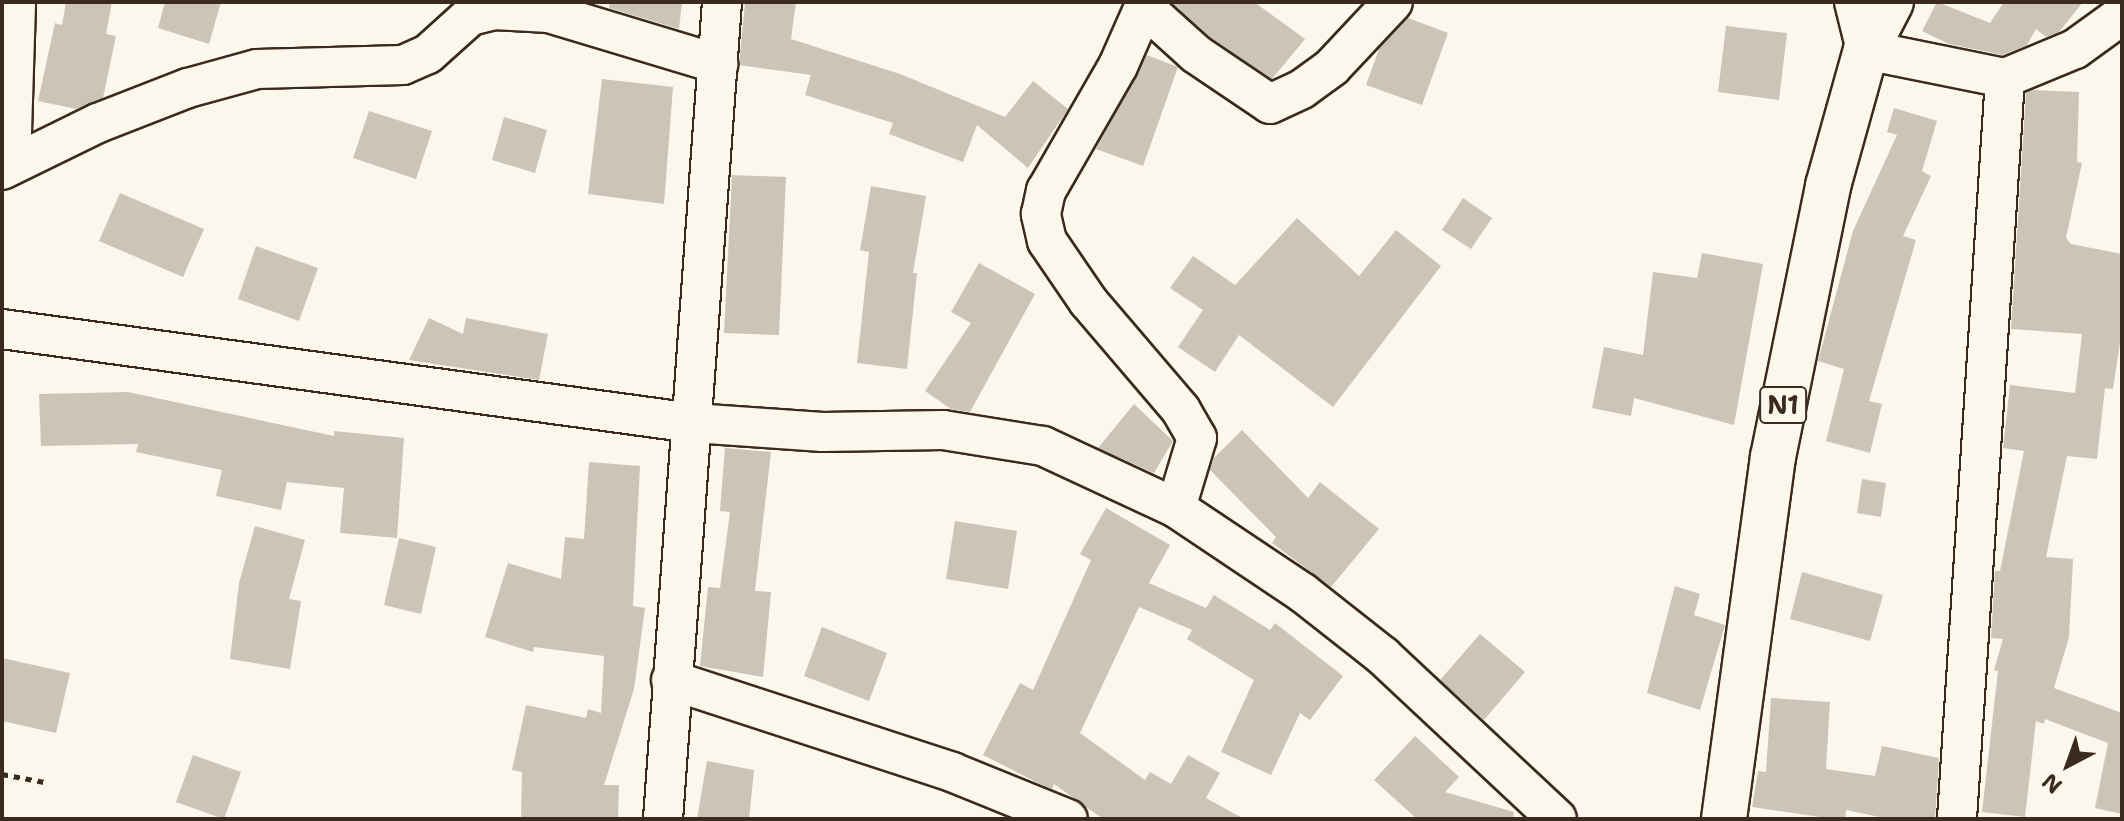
<!DOCTYPE html>
<html>
<head>
<meta charset="utf-8">
<style>
  body { margin:0 }
  #map { position:relative; width:2124px; height:821px; overflow:hidden; background:#fbf7ec; font-family:"Shantell Sans",sans-serif }
  div>[style] { position:absolute }
  .building>* { inset:0; background:#ccc4b9 }
  .path>* { height:5px; margin-top:-2.5px; transform-origin:0; background:repeating-linear-gradient(90deg,#3b2a1e 0 6px,transparent 0 12px) }
  .roads { filter:drop-shadow(2px 0 #3b2a1e) drop-shadow(-2px 0 #3b2a1e) drop-shadow(0 2px #3b2a1e) drop-shadow(0 -2px #3b2a1e) }
  .minor>* { height:38px; margin:-19px; padding:0 19px; transform-origin:19px; border-radius:19px; background:#fbf7ec }
  .primary>* { height:44px; margin:-22px; padding:0 22px; transform-origin:22px; border-radius:22px; background:#fbf7ec }
  span { translate:-50% -50%; white-space:nowrap; text-align:center; line-height:1.15; -webkit-text-stroke:7px #fbf7ec; paint-order:stroke }
  .shield-label span { padding:2px 6px; background:#fbf7ec; border:2px solid; border-radius:6px; -webkit-text-stroke-width:0 }
  .shield-label { font-size:26px; color:#3b2a1e; font-weight:700 }
  .frame { position:absolute; inset:0; border:4px solid #3b2a1e; pointer-events:none }
  .north { position:absolute; left:2028px; top:725px; width:80px; height:80px; -webkit-text-stroke:6px #fbf7ec; paint-order:stroke; rotate:221deg; font-size:22px; font-weight:700; line-height:32px; text-align:center; color:#3b2a1e }
  .north::after { content:''; display:block; margin:auto; width:28px; height:36px; background:#3b2a1e; clip-path:polygon(50% 0,100% 100%,50% 72%,0 100%) }
</style>
</head>
<body>
<div id="map">
  <div class="building">
    <i style="clip-path:polygon(66px 2px,112px 2px,106px 34px,116px 36px,103px 98px,76px 109px,38px 101px,55px 23px,62px 25px)"></i>
    <i style="clip-path:polygon(165px 2px,221px 2px,209px 44px,158px 28px)"></i>
    <i style="clip-path:polygon(610px 2px,682px 2px,679px 29px,609px 8px)"></i>
    <i style="clip-path:polygon(745px 2px,796px 2px,791px 39px,900px 74px,1005px 117px,1033px 81px,1068px 109px,1028px 168px,977px 125px,963px 162px,889px 134px,893px 123px,805px 95px,811px 75px,739px 65px)"></i>
    <i style="clip-path:polygon(1171px 2px,1254px 2px,1305px 39px,1272px 79px,1210px 37px)"></i>
    <i style="clip-path:polygon(1937px 2px,1990px 23px,2004px 2px,2083px 2px,2059px 32px,2046px 37px,2036px 29px,2027px 45px,2003px 55px,1949px 44px,1922px 31px)"></i>
    <i style="clip-path:polygon(1408px 18px,1448px 33px,1422px 105px,1366px 85px,1379px 49px)"></i>
    <i style="clip-path:polygon(1726px 26px,1787px 33px,1779px 100px,1718px 92px)"></i>
    <i style="clip-path:polygon(1147px 55px,1178px 67px,1143px 166px,1096px 149px)"></i>
    <i style="clip-path:polygon(602px 79px,673px 87px,664px 204px,588px 194px)"></i>
    <i style="clip-path:polygon(2033px 90px,2079px 92px,2077px 162px,2082px 163px,2066px 238px,2071px 244px,2122px 254px,2122px 329px,2113px 389px,2105px 388px,2097px 459px,2067px 456px,2046px 557px,2073px 559px,2069px 637px,2054px 688px,2122px 713px,2122px 814px,2095px 808px,2108px 743px,2045px 719px,2044px 724px,2036px 721px,2025px 817px,1982px 812px,1998px 671px,1994px 670px,2003px 639px,1991px 638px,1995px 571px,2000px 571px,2024px 451px,2003px 448px,2010px 385px,2075px 393px,2082px 334px,2011px 329px,2026px 93px)"></i>
    <i style="clip-path:polygon(1894px 108px,1937px 121px,1922px 171px,1931px 176px,1903px 236px,1916px 240px,1869px 401px,1882px 404px,1870px 453px,1826px 441px,1844px 369px,1818px 361px,1853px 231px,1897px 135px,1887px 132px)"></i>
    <i style="clip-path:polygon(369px 111px,432px 131px,416px 179px,353px 158px)"></i>
    <i style="clip-path:polygon(504px 117px,547px 130px,535px 173px,492px 160px)"></i>
    <i style="clip-path:polygon(732px 175px,786px 177px,779px 335px,724px 333px)"></i>
    <i style="clip-path:polygon(871px 186px,926px 196px,913px 273px,917px 273px,907px 369px,857px 363px,869px 252px,860px 250px)"></i>
    <i style="clip-path:polygon(120px 193px,204px 229px,183px 277px,99px 241px)"></i>
    <i style="clip-path:polygon(1463px 198px,1492px 218px,1471px 249px,1442px 230px)"></i>
    <i style="clip-path:polygon(1297px 218px,1359px 276px,1396px 230px,1441px 266px,1333px 407px,1239px 335px,1215px 372px,1178px 347px,1203px 310px,1170px 288px,1193px 256px,1235px 285px)"></i>
    <i style="clip-path:polygon(256px 246px,318px 268px,299px 321px,238px 299px)"></i>
    <i style="clip-path:polygon(1702px 253px,1763px 264px,1734px 425px,1634px 398px,1631px 416px,1592px 408px,1604px 347px,1643px 355px,1653px 272px,1697px 278px)"></i>
    <i style="clip-path:polygon(979px 263px,1035px 294px,970px 412px,951px 409px,925px 391px,971px 323px,951px 312px)"></i>
    <i style="clip-path:polygon(429px 318px,463px 334px,466px 318px,548px 334px,539px 380px,409px 360px)"></i>
    <i style="clip-path:polygon(128px 392px,334px 436px,334px 431px,404px 438px,397px 538px,340px 533px,344px 488px,287px 482px,281px 510px,216px 496px,222px 470px,136px 452px,138px 444px,41px 446px,39px 394px)"></i>
    <i style="clip-path:polygon(1134px 404px,1173px 441px,1154px 473px,1098px 448px)"></i>
    <i style="clip-path:polygon(1242px 430px,1308px 498px,1320px 482px,1379px 529px,1331px 587px,1272px 543px,1276px 537px,1210px 470px,1214px 458px)"></i>
    <i style="clip-path:polygon(725px 448px,771px 452px,755px 591px,771px 592px,763px 677px,700px 666px,708px 587px,720px 588px,730px 512px,720px 511px)"></i>
    <i style="clip-path:polygon(589px 462px,640px 466px,633px 606px,645px 608px,634px 689px,604px 785px,619px 785px,618px 819px,521px 819px,522px 772px,512px 770px,526px 705px,586px 718px,588px 709px,601px 713px,604px 656px,534px 647px,533px 652px,485px 637px,508px 563px,561px 579px,565px 537px,584px 539px)"></i>
    <i style="clip-path:polygon(1862px 479px,1886px 483px,1881px 517px,1857px 513px)"></i>
    <i style="clip-path:polygon(1106px 508px,1170px 545px,1149px 583px,1206px 608px,1214px 595px,1270px 630px,1275px 623px,1343px 676px,1310px 720px,1300px 713px,1271px 775px,1221px 752px,1254px 680px,1187px 639px,1192px 630px,1139px 607px,1080px 733px,1145px 780px,1150px 772px,1171px 784px,1188px 755px,1220px 773px,1206px 798px,1244px 819px,1103px 819px,1054px 784px,1052px 789px,1038px 783px,983px 755px,1020px 683px,1033px 690px,1091px 560px,1080px 554px)"></i>
    <i style="clip-path:polygon(955px 521px,1017px 531px,1008px 589px,946px 579px)"></i>
    <i style="clip-path:polygon(255px 526px,305px 540px,289px 599px,301px 601px,290px 669px,230px 659px,239px 583px)"></i>
    <i style="clip-path:polygon(399px 538px,436px 547px,421px 614px,384px 605px)"></i>
    <i style="clip-path:polygon(1802px 572px,1883px 595px,1870px 641px,1790px 619px)"></i>
    <i style="clip-path:polygon(1675px 586px,1700px 594px,1694px 615px,1725px 625px,1700px 710px,1647px 693px)"></i>
    <i style="clip-path:polygon(822px 627px,887px 653px,869px 701px,804px 676px)"></i>
    <i style="clip-path:polygon(1480px 634px,1525px 672px,1484px 720px,1440px 680px)"></i>
    <i style="clip-path:polygon(2px 658px,70px 673px,56px 733px,2px 721px)"></i>
    <i style="clip-path:polygon(1771px 698px,1830px 702px,1826px 769px,1875px 776px,1882px 746px,1939px 758px,1935px 819px,1889px 819px,1846px 810px,1845px 819px,1833px 819px,1752px 807px,1758px 771px,1766px 772px)"></i>
    <i style="clip-path:polygon(1415px 736px,1459px 777px,1445px 792px,1514px 812px,1513px 819px,1417px 819px,1374px 780px)"></i>
    <i style="clip-path:polygon(193px 755px,241px 772px,224px 819px,176px 802px)"></i>
    <i style="clip-path:polygon(707px 761px,754px 770px,749px 819px,697px 819px)"></i>
  </div>
  <div class="path">
    <i style="left:2px;top:774px;width:43px;rotate:10.8deg"></i>
  </div>
  <div class="roads">
    <div class="minor">
      <i style="left:1854px;top:2px;width:49px;rotate:76deg"></i>
      <i style="left:1866px;top:50px;width:142px;rotate:11.4deg"></i>
      <i style="left:2005px;top:78px;width:76px;rotate:-22.5deg"></i>
      <i style="left:2075px;top:49px;width:58px;rotate:-35.9deg"></i>
      <i style="left:11px;top:164px;width:162px;rotate:-88.2deg"></i>
      <i style="left:2px;top:170px;width:107px;rotate:-26.1deg"></i>
      <i style="left:98px;top:123px;width:97px;rotate:-21.3deg"></i>
      <i style="left:188px;top:88px;width:72px;rotate:-15.4deg"></i>
      <i style="left:257px;top:69px;width:146px;rotate:-1.6deg"></i>
      <i style="left:403px;top:65px;width:27px;rotate:-24deg"></i>
      <i style="left:428px;top:54px;width:57px;rotate:-42.1deg"></i>
      <i style="left:470px;top:16px;width:25px;rotate:-14deg"></i>
      <i style="left:494px;top:10px;width:55px;rotate:3.1deg"></i>
      <i style="left:549px;top:13px;width:177px;rotate:16.8deg"></i>
      <i style="left:2px;top:329px;width:697px;rotate:7.75deg"></i>
      <i style="left:693px;top:423px;width:130px;rotate:4deg"></i>
      <i style="left:823px;top:432px;width:120px;rotate:-1deg"></i>
      <i style="left:943px;top:430px;width:101px;rotate:9.1deg"></i>
      <i style="left:1043px;top:446px;width:147px;rotate:25deg"></i>
      <i style="left:1176px;top:508px;width:153px;rotate:33.8deg"></i>
      <i style="left:1303px;top:593px;width:102px;rotate:38.2deg"></i>
      <i style="left:1383px;top:656px;width:238px;rotate:43.1deg"></i>
      <i style="left:1176px;top:508px;width:73px;rotate:-73.3deg"></i>
      <i style="left:1197px;top:438px;width:32px;rotate:-120deg"></i>
      <i style="left:1181px;top:410px;width:143px;rotate:-130.5deg"></i>
      <i style="left:1088px;top:301px;width:73px;rotate:-124.3deg"></i>
      <i style="left:1047px;top:241px;width:28px;rotate:-103deg"></i>
      <i style="left:1041px;top:214px;width:24px;rotate:-78deg"></i>
      <i style="left:1046px;top:191px;width:144px;rotate:-60.1deg"></i>
      <i style="left:1118px;top:66px;width:64px;rotate:-66.2deg"></i>
      <i style="left:1144px;top:7px;width:70px;rotate:42.1deg"></i>
      <i style="left:1196px;top:54px;width:89px;rotate:34deg"></i>
      <i style="left:1270px;top:104px;width:35px;rotate:-25deg"></i>
      <i style="left:1302px;top:89px;width:37px;rotate:-36deg"></i>
      <i style="left:1332px;top:67px;width:89px;rotate:-46.8deg"></i>
      <i style="left:671px;top:680px;width:296px;rotate:18.1deg"></i>
      <i style="left:952px;top:772px;width:125px;rotate:22.1deg"></i>
      <i style="left:663px;top:819px;width:819px;rotate:-85.87deg"></i>
      <i style="left:1957px;top:819px;width:743px;rotate:-86.29deg"></i>
    </div>
    <div class="primary">
      <i style="left:1724px;top:819px;width:365px;rotate:-82.3deg"></i>
      <i style="left:1773px;top:457px;width:277px;rotate:-78.5deg"></i>
      <i style="left:1828px;top:186px;width:141px;rotate:-74.4deg"></i>
      <i style="left:1866px;top:50px;width:54px;rotate:-62.5deg"></i>
    </div>
  </div>
  <div class="shield-label">
    <span style="left:1783px;top:405px">N1</span>
  </div>
  <div class="frame"></div>
  <div class="north">N</div>
</div>
</body>
</html>
